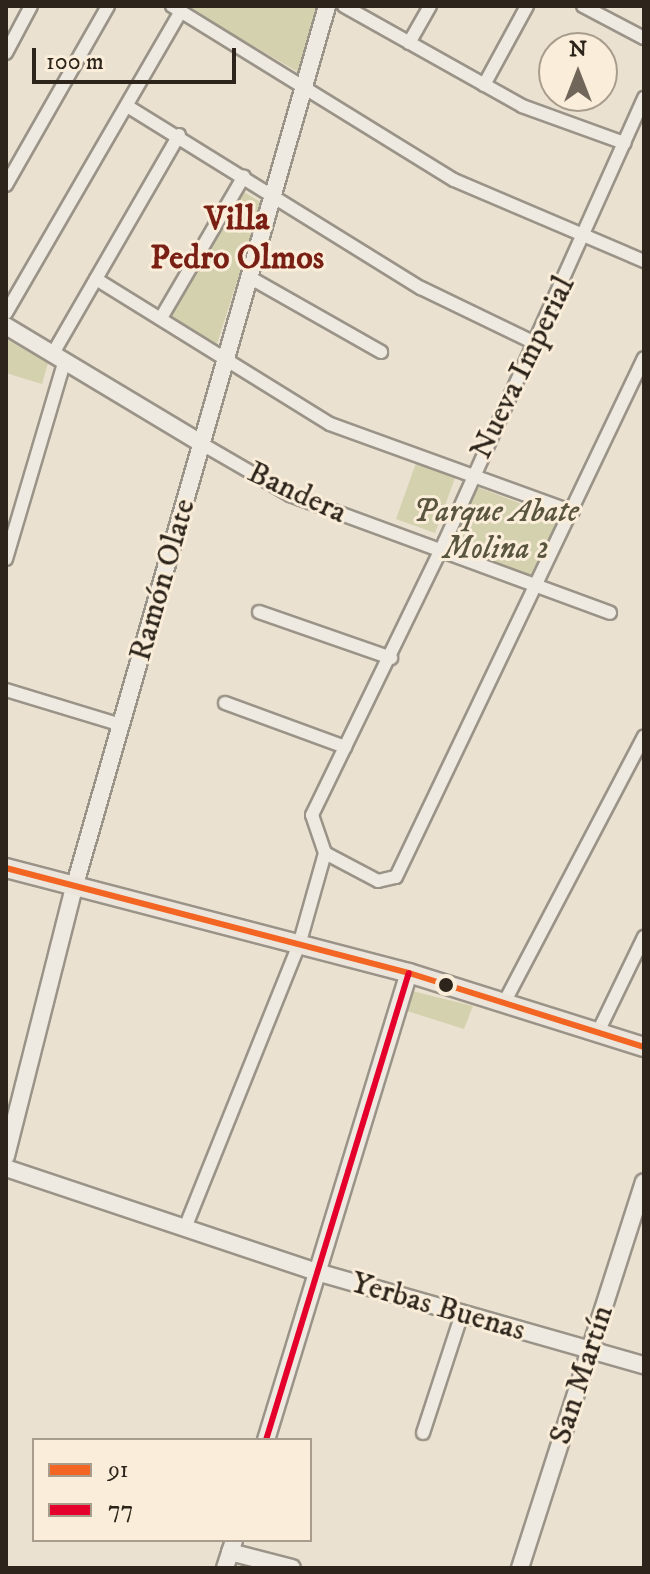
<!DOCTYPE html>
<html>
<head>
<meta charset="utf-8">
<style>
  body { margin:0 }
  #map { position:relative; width:650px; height:1574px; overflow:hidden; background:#ebe1d0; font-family:"IM FELL DW Pica",serif }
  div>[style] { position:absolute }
  .green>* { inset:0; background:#d3d1ae }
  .roads { filter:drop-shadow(2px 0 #9a9388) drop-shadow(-2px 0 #9a9388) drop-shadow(0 2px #9a9388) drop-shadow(0 -2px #9a9388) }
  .street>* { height:12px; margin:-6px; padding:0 6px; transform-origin:6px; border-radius:6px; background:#eeeae1 }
  .secondary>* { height:16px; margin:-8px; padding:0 8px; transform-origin:8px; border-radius:8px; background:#eeeae1 }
  .primary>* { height:18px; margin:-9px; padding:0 9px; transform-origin:9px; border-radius:9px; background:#ece5dc }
  .bus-1>* { height:6px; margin:-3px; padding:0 3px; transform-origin:3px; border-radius:3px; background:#f26522 }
  .bus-2>* { height:6px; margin:-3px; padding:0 3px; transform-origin:3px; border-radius:3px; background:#e4002b }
  .dots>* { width:22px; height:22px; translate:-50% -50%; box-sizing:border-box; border:4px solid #faedd9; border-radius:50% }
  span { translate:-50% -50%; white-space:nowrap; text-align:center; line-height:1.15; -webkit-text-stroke:6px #faedd9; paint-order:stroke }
  .street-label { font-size:32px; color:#2d251b }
  .park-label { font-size:32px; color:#59553f; font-style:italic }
  .neighbourhood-label { font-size:34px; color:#7a1f14; font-weight:700 }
  .frame { position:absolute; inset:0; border:8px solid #2d251b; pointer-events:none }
  .legend { position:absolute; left:32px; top:1438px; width:280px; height:104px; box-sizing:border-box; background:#faedd9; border:2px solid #a89d8d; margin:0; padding:10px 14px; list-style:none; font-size:24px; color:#2d251b }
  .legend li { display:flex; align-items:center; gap:16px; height:40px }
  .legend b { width:40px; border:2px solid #a89d8d }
  .north { position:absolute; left:538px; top:32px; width:80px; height:80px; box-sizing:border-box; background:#faedd9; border:2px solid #a89d8d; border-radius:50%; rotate:0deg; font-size:22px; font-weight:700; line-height:32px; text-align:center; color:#2d251b }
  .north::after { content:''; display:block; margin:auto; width:28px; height:36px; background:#70675a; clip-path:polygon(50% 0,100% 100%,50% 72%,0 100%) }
  .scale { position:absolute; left:32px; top:48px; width:204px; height:36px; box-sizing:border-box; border:4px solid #2d251b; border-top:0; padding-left:10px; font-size:24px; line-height:28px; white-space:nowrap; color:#2d251b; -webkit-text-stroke:6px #faedd9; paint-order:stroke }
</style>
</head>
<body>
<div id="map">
  <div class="green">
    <i style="clip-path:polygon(184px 6px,318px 7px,305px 76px)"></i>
    <i style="clip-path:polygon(239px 189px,262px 203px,217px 344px,164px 315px)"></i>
    <i style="clip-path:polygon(6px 339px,48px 363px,42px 384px,6px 373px)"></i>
    <i style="clip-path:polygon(416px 463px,455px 478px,435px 533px,396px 519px)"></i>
    <i style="clip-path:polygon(472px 485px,559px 518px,528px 580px,442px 551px)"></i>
    <i style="clip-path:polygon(412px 991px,473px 1006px,464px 1029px,407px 1011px)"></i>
  </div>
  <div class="roads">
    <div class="street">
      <i style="left:172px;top:6px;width:331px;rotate:31.7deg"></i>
      <i style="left:454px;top:180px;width:207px;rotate:23.1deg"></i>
      <i style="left:344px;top:6px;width:204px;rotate:29.3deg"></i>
      <i style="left:522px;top:106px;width:109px;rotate:19.9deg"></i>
      <i style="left:583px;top:6px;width:69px;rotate:27.7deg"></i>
      <i style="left:409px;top:43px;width:43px;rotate:-60.4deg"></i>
      <i style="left:6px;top:53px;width:53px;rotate:-62deg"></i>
      <i style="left:484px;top:85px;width:90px;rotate:-61.4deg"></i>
      <i style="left:127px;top:106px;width:346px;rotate:31.8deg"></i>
      <i style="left:421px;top:288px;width:127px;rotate:25.8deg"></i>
      <i style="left:6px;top:185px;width:206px;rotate:-60.3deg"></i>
      <i style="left:249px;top:277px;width:152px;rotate:29.6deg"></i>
      <i style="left:96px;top:279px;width:275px;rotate:31.8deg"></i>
      <i style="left:330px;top:424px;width:258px;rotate:19.9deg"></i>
      <i style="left:6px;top:313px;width:349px;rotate:-59.9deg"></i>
      <i style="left:161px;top:318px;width:164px;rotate:-59.7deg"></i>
      <i style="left:52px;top:355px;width:254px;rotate:-60deg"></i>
      <i style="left:202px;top:444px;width:102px;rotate:30.1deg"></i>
      <i style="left:290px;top:495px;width:341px;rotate:20.2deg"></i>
      <i style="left:6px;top:559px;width:204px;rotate:-73.5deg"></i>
      <i style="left:259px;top:612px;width:140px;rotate:19.2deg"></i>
      <i style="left:6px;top:690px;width:120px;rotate:16.9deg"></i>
      <i style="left:225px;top:703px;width:128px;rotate:20.1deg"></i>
      <i style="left:325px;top:853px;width:40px;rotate:-108.9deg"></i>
      <i style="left:312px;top:815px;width:305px;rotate:-64.1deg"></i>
      <i style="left:445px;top:541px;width:486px;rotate:-65.8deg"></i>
      <i style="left:325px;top:853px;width:60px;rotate:27.8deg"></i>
      <i style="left:378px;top:881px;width:18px;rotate:-13deg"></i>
      <i style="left:396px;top:877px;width:575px;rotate:-64.46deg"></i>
      <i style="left:504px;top:1003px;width:301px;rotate:-62.3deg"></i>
      <i style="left:598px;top:1032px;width:106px;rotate:-64.2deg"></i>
      <i style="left:185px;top:1228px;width:305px;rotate:-68.1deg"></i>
      <i style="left:299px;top:945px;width:96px;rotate:-74.2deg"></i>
      <i style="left:423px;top:1433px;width:125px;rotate:-71.9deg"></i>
    </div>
    <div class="secondary">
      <i style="left:6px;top:326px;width:229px;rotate:31deg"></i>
      <i style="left:6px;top:1156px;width:276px;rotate:-75.8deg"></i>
      <i style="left:74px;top:888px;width:918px;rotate:-73.99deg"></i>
      <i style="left:6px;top:1168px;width:331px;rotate:18.5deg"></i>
      <i style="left:320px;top:1273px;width:337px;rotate:15.9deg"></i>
      <i style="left:266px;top:1440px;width:488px;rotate:-73deg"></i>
      <i style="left:230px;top:1552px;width:64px;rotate:14.5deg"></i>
      <i style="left:225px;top:1568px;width:29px;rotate:-72deg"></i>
      <i style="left:520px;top:1568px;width:405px;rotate:-72.2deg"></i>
    </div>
    <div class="primary">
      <i style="left:6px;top:868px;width:416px;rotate:14.6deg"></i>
      <i style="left:409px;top:973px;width:246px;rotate:17.5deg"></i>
    </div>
  </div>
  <div class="bus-1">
    <i style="left:6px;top:868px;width:416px;rotate:14.6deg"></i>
    <i style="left:409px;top:973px;width:246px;rotate:17.5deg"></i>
  </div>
  <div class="bus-2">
    <i style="left:266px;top:1440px;width:488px;rotate:-73deg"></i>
  </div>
  <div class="dots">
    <i style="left:446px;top:985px;background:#2d251b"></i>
  </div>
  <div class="street-label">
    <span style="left:523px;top:368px;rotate:-64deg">Nueva Imperial</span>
    <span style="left:297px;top:493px;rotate:25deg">Bandera</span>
    <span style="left:163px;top:580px;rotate:-74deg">Ramón Olate</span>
    <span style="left:438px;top:1307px;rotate:16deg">Yerbas Buenas</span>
    <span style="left:582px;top:1375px;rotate:-72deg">San Martín</span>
  </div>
  <div class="park-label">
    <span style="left:496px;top:531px">Parque Abate<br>Molina 2</span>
  </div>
  <div class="neighbourhood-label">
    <span style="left:237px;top:239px">Villa<br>Pedro Olmos</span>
  </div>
  <div class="frame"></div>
  <ul class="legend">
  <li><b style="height:10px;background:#f26522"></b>91</li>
  <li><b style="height:10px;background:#e4002b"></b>77</li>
  </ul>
  <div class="north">N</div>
  <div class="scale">100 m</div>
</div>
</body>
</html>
